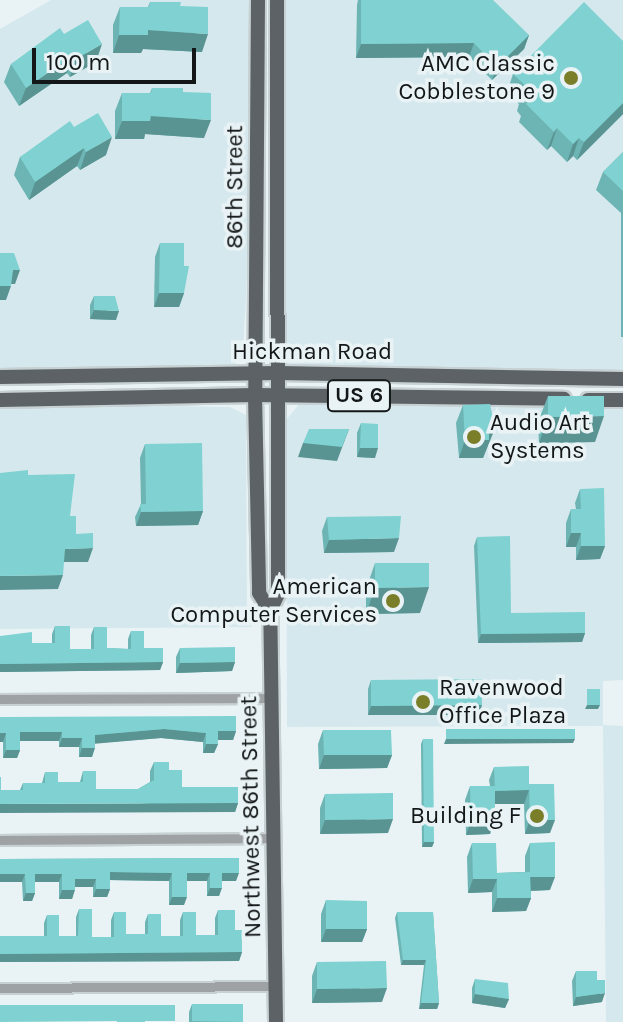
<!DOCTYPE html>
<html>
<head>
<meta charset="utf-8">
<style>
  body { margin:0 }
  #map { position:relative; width:623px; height:1022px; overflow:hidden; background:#e9f3f6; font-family:Karla,sans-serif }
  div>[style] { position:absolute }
  .built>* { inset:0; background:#d5e8ed }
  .roads { filter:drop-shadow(2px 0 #c7d0d2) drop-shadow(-2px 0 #c7d0d2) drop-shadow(0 2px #c7d0d2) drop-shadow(0 -2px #c7d0d2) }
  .street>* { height:9px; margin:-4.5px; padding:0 4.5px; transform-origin:4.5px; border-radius:4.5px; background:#9fa2a5 }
  .primary>* { height:14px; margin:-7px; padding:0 7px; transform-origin:7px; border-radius:7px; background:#5c6266 }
  .wall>* { inset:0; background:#6db5b4 }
  .shaded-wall>* { inset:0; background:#599392 }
  .building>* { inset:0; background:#7fd2d1 }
  .dots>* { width:22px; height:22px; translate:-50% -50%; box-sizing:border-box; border:4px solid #e9f3f6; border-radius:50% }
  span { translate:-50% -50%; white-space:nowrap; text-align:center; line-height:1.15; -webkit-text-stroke:7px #e9f3f6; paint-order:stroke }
  .shield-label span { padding:2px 6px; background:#e9f3f6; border:2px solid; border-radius:6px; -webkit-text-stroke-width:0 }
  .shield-label { font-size:22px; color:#131717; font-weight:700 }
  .poi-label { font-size:24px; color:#131717 }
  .right { translate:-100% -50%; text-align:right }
  .left { translate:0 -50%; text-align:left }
  .street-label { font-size:24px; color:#131717 }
  .scale { position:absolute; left:32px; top:48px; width:164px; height:36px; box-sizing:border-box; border:4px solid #131717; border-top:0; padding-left:10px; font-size:24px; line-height:28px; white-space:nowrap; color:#131717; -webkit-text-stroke:6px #e9f3f6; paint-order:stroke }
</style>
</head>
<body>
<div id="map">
  <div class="built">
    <i style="clip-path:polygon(51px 0,249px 0,250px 220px,243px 351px,235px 364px,0 371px,0 29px)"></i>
    <i style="clip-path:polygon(277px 0,623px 0,623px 379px,278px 373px)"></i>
    <i style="clip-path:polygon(301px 402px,623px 406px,623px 680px,603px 681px,603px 725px,623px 726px,623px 1022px,606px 1022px,603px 726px,287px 727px,286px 420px)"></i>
    <i style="clip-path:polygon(46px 404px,230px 407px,246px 415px,247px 622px,253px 627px,0 629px,0 405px)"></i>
  </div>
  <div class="roads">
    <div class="street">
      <i style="left:0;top:699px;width:271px;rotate:-0.2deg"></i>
      <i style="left:0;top:840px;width:274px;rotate:-0.4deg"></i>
      <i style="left:0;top:988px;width:277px;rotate:-0.4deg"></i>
    </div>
    <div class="primary">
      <i style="left:258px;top:0;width:395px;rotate:90.4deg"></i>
      <i style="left:255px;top:395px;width:198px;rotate:88.8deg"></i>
      <i style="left:259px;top:593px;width:21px;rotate:59deg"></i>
      <i style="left:0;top:377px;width:278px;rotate:-0.8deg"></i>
      <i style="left:278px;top:373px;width:345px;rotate:1deg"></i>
      <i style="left:0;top:400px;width:255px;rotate:-1.1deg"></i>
      <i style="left:255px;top:395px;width:309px;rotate:0.7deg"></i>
      <i style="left:588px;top:400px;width:35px"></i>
      <i style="left:276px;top:1022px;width:411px;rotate:-90.8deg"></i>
      <i style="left:270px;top:611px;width:19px;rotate:-65deg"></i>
      <i style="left:278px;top:594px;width:594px;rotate:-90.1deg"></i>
    </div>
  </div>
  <div class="wall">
    <i style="clip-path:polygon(358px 0,424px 0,529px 35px,524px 49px,492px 80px,469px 57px,356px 58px,357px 5px)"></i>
    <i style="clip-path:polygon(150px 2px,180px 6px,202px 52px,143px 49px,141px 53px,113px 53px,113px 25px,120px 7px,148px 7px)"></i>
    <i style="clip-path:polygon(64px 34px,96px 62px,70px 77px,67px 73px,19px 106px,4px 82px,11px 64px)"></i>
    <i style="clip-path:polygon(623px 41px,623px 114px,577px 160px,573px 156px,567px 162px,551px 146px,547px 150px,519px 122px,521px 116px,517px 111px,519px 104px,507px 92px,513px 74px)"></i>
    <i style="clip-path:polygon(152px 88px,183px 92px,204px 138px,145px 134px,144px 139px,115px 139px,115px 111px,122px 93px,150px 93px)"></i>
    <i style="clip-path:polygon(74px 127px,106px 155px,80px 170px,77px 166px,29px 200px,14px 175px,20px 157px)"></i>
    <i style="clip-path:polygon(623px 152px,623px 337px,621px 337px,621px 213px,596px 190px,603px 172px)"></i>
    <i style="clip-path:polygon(160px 243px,184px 266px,184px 293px,179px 307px,154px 307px,155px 257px)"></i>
    <i style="clip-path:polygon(94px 296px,116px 320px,90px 319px,90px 305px)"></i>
    <i style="clip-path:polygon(548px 396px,595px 442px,539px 443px,538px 422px)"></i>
    <i style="clip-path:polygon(463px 405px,495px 428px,483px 458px,459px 458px,456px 423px)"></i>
    <i style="clip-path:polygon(361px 423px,375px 458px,357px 457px,357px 433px)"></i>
    <i style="clip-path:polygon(145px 444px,203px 511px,198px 525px,136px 526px,135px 517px,141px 504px,140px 458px)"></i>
    <i style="clip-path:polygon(580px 489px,605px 546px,600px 559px,576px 560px,576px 547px,566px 547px,566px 523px,571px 509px,576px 509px,575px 503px)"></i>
    <i style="clip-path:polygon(327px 517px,394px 552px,324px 553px,322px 531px)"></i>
    <i style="clip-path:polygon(477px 537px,511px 613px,585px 633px,582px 642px,478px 643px,474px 546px)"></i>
    <i style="clip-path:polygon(375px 563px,420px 613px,366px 614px,366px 589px)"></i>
    <i style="clip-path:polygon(55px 626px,70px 649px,91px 649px,91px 635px,94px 627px,107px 648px,128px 649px,128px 639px,131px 631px,144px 648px,163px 662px,160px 670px,0 672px,0 636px,32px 643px,52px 643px,52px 634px)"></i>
    <i style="clip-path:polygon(180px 648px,235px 662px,232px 671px,176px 673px,176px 657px)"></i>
    <i style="clip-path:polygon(371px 680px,479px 715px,368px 715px,368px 689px)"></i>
    <i style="clip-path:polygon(0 717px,236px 731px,233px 740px,218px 740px,218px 744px,214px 753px,203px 753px,203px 742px,161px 738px,95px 743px,92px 757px,79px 757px,79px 747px,59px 747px,59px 741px,20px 741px,20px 750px,17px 758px,3px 758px,3px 742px,0 742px)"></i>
    <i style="clip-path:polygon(323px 730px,392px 755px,387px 768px,319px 769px,318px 744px)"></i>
    <i style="clip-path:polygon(423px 739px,434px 842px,432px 847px,422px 847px,421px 744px)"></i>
    <i style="clip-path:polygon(154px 762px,169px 770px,182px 787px,238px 803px,235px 812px,1px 790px,20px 790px,23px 783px,42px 783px,45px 772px,58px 782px,80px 782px,83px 771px,96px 789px,138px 789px,150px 782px,150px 771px)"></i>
    <i style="clip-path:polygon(494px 767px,529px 785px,550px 833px,525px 834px,524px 804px,495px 804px,490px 834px,466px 835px,465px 800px,470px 786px,490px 786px,489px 780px)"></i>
    <i style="clip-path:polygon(325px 794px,388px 833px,320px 834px,320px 808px)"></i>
    <i style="clip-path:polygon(472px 843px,497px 873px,525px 872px,525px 856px,530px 843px,550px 890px,531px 891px,531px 898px,526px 911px,492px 912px,492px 892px,468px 893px,467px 857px)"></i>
    <i style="clip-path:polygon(239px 858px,236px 881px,222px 881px,219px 896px,207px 896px,207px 881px,187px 881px,184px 905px,169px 905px,169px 881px,110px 880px,110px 889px,107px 897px,93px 897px,93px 887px,75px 887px,72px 899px,59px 899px,59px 882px,35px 882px,35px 893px,32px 901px,23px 901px,22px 882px,0 859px)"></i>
    <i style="clip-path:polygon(326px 900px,367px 929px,362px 942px,321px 942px,321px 914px)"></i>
    <i style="clip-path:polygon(79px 909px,92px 937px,111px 937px,111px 920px,114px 912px,126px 934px,145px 934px,145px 922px,148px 914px,161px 936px,180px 936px,180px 920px,183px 912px,196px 935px,215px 935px,215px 918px,218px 910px,235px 930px,242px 952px,239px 961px,0 962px,0 936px,44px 936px,44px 923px,47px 915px,59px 936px,76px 936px,76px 917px)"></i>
    <i style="clip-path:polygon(397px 912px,433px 912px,439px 1003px,437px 1009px,419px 1009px,424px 965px,401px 965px,395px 918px)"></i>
    <i style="clip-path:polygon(317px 962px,382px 1002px,312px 1003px,312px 976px)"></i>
    <i style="clip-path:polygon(576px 971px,597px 980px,602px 1002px,573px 1006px,572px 981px)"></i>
    <i style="clip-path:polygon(475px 979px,509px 999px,505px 1008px,472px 1003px,472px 988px)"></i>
    <i style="clip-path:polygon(192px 1004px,243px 1022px,189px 1022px,189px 1012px)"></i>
  </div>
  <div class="shaded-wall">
    <i style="clip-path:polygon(148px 30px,208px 34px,202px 52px,143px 49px,141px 53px,113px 53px,119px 35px)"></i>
    <i style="clip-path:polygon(529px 35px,524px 49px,492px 80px,497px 67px)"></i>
    <i style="clip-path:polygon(474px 43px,469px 57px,356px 58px,361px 44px)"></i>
    <i style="clip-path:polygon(102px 44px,96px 62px,70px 77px,76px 59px)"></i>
    <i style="clip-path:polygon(74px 55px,67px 73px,19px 106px,26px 88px)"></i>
    <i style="clip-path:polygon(623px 103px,623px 114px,577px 160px,584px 142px)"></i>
    <i style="clip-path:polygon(151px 116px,211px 120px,204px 138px,145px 134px,144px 139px,115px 139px,122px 121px)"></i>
    <i style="clip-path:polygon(557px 128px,551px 146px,547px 150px,554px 132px)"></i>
    <i style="clip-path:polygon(112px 137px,106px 155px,80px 170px,86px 152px)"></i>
    <i style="clip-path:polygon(579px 138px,573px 156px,567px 162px,573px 144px)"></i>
    <i style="clip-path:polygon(84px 148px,77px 166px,29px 200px,35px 182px)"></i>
    <i style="clip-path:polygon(13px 270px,20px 270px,15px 284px,8px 284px)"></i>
    <i style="clip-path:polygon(0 286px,11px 286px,6px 300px,0 300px)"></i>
    <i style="clip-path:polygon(159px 293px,184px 293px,179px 307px,154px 307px)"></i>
    <i style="clip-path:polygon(94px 310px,119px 311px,116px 320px,90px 319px)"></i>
    <i style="clip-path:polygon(604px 416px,595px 442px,539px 443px,548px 417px)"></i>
    <i style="clip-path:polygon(489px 428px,495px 428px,483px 458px,459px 458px,465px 440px)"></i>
    <i style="clip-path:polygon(349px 429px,337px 461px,298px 457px,303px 443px)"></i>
    <i style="clip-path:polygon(360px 448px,378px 448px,375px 458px,357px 457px)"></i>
    <i style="clip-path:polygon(203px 511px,198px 525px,136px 526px,141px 512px)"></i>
    <i style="clip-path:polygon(571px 533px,581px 533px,576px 547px,566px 547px)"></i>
    <i style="clip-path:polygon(399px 538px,394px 552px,324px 553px,329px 540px)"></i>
    <i style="clip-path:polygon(581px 546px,605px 546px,600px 559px,576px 560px)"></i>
    <i style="clip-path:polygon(93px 548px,88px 562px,60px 562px,65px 549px)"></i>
    <i style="clip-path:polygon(63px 575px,58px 589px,0 590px,0 576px)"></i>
    <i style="clip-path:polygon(429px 587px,420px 613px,366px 614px,375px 588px)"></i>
    <i style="clip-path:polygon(585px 633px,582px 642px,478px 643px,481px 634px)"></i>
    <i style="clip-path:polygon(163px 662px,160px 670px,0 672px,0 664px)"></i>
    <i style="clip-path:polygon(235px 662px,232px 671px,176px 673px,180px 663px)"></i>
    <i style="clip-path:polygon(482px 705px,479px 715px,368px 715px,371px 706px)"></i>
    <i style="clip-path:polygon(587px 705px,600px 705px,598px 709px,585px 709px)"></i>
    <i style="clip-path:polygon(164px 729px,206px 733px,203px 742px,161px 738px,92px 744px,95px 735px)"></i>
    <i style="clip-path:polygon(218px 731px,236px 731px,233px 740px,214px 740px)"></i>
    <i style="clip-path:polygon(20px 732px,62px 732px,59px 741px,17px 741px)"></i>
    <i style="clip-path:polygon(0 733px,6px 733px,3px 742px,0 742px)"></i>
    <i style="clip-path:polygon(62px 738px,82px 738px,79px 747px,59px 747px)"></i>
    <i style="clip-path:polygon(446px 739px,575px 739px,573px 743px,444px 744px)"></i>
    <i style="clip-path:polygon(206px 744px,218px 744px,214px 753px,203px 753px)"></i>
    <i style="clip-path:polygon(82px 748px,95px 748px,92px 757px,79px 757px)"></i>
    <i style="clip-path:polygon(6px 750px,20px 750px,17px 758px,3px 758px)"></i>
    <i style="clip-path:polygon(324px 755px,392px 755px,387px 768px,319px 769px)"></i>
    <i style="clip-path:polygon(529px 790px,524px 804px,490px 804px,495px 791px)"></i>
    <i style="clip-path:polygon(238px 803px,235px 812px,0 813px,0 804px)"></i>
    <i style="clip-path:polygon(393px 819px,388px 833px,320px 834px,325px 820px)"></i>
    <i style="clip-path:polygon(495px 820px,490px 834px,466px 835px,471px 821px)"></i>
    <i style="clip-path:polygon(530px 820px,555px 820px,550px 833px,525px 834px)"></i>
    <i style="clip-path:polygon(424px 842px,434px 842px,432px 847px,422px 847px)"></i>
    <i style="clip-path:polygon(110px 872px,172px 873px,169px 881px,107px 880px)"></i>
    <i style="clip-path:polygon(187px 873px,210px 873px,207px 881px,184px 881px)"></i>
    <i style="clip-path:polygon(222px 873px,239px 873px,236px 881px,219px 881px)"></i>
    <i style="clip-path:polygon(0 874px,25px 874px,22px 882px,0 882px)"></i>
    <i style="clip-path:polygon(35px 874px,62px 874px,59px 882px,32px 882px)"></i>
    <i style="clip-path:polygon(530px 877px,555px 877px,550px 890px,525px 891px)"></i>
    <i style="clip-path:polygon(75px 879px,96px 879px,93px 887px,72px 887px)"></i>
    <i style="clip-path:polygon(473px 879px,497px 879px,492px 892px,468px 893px)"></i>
    <i style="clip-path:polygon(210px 888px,222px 888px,219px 896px,207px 896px)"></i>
    <i style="clip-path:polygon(96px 889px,110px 889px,107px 897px,93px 897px)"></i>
    <i style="clip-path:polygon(62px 890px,75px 890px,72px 899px,59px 899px)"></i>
    <i style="clip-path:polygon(26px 893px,35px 893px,32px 901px,23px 901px)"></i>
    <i style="clip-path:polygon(172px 897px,187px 897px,184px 905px,169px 905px)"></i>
    <i style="clip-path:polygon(497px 898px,531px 898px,526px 911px,492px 912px)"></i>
    <i style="clip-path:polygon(326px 929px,367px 929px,362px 942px,321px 942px)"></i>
    <i style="clip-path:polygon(242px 952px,239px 961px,0 962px,0 954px)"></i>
    <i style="clip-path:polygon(403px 960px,426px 960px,424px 965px,401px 965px)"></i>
    <i style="clip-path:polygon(387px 988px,382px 1002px,312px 1003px,317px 989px)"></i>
    <i style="clip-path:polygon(605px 993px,602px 1002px,573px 1006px,576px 997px)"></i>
    <i style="clip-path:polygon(475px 994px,509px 999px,505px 1008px,472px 1003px)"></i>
    <i style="clip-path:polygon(421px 1003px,439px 1003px,437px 1009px,419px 1009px)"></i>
  </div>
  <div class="building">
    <i style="clip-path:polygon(361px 0,493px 0,529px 35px,497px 67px,474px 43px,361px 44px)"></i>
    <i style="clip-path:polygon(150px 2px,181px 2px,180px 6px,208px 7px,208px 34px,148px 30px,148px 35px,119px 35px,120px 7px,149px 7px)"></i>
    <i style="clip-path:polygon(584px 2px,623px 41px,623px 103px,584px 142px,579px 138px,573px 144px,557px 128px,554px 132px,526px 104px,530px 100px,523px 93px,528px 88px,513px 74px)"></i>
    <i style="clip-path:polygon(88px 20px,102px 44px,76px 59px,74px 55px,26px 88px,11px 64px,60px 28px,64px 34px)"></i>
    <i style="clip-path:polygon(152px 88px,183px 88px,183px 92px,211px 93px,211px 120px,151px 116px,150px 121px,122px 121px,122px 93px,151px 93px)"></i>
    <i style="clip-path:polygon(98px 113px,112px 137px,86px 152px,84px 148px,35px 182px,20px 157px,70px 121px,74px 127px)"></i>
    <i style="clip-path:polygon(623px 152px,623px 191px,603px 172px)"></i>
    <i style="clip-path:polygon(160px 243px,184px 243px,184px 266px,189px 266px,184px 293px,159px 293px)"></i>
    <i style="clip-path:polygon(0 253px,14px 253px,20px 270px,13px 270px,11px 286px,0 286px)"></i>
    <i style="clip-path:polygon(94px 296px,115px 296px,119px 311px,94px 310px)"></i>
    <i style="clip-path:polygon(548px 396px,604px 396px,604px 416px,548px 417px)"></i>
    <i style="clip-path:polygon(490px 404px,495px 428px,489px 428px,489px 440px,465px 440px,463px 405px)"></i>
    <i style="clip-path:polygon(361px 423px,378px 424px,378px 448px,360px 448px)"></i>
    <i style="clip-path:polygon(309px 429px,349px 429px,342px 447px,303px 443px)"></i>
    <i style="clip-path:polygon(202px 443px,203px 511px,141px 512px,140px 504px,146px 504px,145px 444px)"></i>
    <i style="clip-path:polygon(28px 470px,28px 475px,75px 474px,70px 516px,76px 516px,76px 534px,93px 533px,93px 548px,65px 549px,63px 575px,0 576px,0 473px)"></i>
    <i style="clip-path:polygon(604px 488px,605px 546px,581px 546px,581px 533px,571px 533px,571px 509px,581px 509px,580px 489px)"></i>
    <i style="clip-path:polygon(401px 516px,399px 538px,329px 540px,327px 517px)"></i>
    <i style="clip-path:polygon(510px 536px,511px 613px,585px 612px,585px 633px,481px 634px,477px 537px)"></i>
    <i style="clip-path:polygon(375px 563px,429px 563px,429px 587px,375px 588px)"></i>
    <i style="clip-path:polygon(55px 626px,70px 626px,70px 649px,94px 649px,94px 627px,107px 627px,107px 648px,131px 649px,131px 631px,144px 631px,144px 648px,163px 648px,163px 662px,0 664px,0 636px,32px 632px,32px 643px,55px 643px)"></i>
    <i style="clip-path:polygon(235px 647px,235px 662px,180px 663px,180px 648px)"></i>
    <i style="clip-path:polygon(482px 679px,482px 705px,371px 706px,371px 680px)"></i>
    <i style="clip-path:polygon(587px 689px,600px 689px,600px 705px,587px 705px)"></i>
    <i style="clip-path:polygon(236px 716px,236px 731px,218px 731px,218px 744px,206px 744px,206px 733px,164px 729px,95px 735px,95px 748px,82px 748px,82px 738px,62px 738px,62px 732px,20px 732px,20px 750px,6px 750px,6px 733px,0 733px,0 717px)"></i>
    <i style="clip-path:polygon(446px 729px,575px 729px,575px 739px,446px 739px)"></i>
    <i style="clip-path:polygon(323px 730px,391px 730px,392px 755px,324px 755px)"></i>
    <i style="clip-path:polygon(423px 739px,433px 739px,434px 842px,424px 842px)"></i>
    <i style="clip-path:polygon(154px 762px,169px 762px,169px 770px,182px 770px,182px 787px,238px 787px,238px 803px,0 804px,0 777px,1px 777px,1px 790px,23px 790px,23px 783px,45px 783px,45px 772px,58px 772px,58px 782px,83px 782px,83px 771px,96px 771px,96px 789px,138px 789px,154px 780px)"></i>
    <i style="clip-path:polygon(529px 766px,529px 790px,495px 791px,494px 767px)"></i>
    <i style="clip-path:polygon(529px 784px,554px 784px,555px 820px,530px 820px)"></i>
    <i style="clip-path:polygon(470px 786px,495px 786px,495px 820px,471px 821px)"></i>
    <i style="clip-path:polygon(393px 793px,393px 819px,325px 820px,325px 794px)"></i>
    <i style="clip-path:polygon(555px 842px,555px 877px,530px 877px,530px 843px)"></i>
    <i style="clip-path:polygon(472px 843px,496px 843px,497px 873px,530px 872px,531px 898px,497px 898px,497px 879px,473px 879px)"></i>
    <i style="clip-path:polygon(239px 858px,239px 873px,222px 873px,222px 888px,210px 888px,210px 873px,187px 873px,187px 897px,172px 897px,172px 873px,110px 872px,110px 889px,96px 889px,96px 879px,75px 879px,75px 890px,62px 890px,62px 874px,35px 874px,35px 893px,26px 893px,25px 874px,0 874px,0 859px)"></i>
    <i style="clip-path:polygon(326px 900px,367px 901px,367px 929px,326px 929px)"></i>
    <i style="clip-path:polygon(79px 909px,92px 909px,92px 937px,114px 937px,114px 912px,126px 912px,126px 934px,148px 934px,148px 914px,161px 914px,161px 936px,183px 936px,183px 912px,196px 912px,196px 935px,218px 935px,218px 910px,235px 910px,235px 930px,242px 930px,242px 952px,0 954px,0 936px,47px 936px,47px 915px,59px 915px,59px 936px,78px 936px)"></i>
    <i style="clip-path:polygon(397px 912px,433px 912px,439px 1003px,421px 1003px,426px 960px,403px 960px)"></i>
    <i style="clip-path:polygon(386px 961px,387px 988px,317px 989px,317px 962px)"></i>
    <i style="clip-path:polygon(576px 971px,597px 971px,597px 980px,605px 980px,605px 993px,576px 997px)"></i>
    <i style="clip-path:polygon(475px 979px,508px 983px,509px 999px,475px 994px)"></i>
    <i style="clip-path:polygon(192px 1004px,243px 1004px,243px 1022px,192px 1021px)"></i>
    <i style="clip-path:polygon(0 1005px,175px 1005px,175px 1021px,145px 1021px,145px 1022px,117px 1022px,117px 1021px,0 1022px)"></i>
  </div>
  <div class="dots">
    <i style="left:571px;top:78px;background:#7b7e28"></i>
    <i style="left:474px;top:437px;background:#7b7e28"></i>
    <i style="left:393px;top:601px;background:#7b7e28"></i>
    <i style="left:423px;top:702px;background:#7b7e28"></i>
    <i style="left:537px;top:816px;background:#7b7e28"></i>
  </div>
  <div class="shield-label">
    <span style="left:359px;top:396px">US 6</span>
  </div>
  <div class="poi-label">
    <span class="right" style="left:555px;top:78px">AMC Classic<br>Cobblestone 9</span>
    <span class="left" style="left:490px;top:437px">Audio Art<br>Systems</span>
    <span class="right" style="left:377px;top:601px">American<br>Computer Services</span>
    <span class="left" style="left:439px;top:702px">Ravenwood<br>Office Plaza</span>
    <span class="right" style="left:521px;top:816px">Building F</span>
  </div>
  <div class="street-label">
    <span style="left:235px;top:187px;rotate:-90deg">86th Street</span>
    <span style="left:312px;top:352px">Hickman Road</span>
    <span style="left:251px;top:817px;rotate:-91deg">Northwest 86th Street</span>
  </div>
  <div class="scale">100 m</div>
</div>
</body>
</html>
